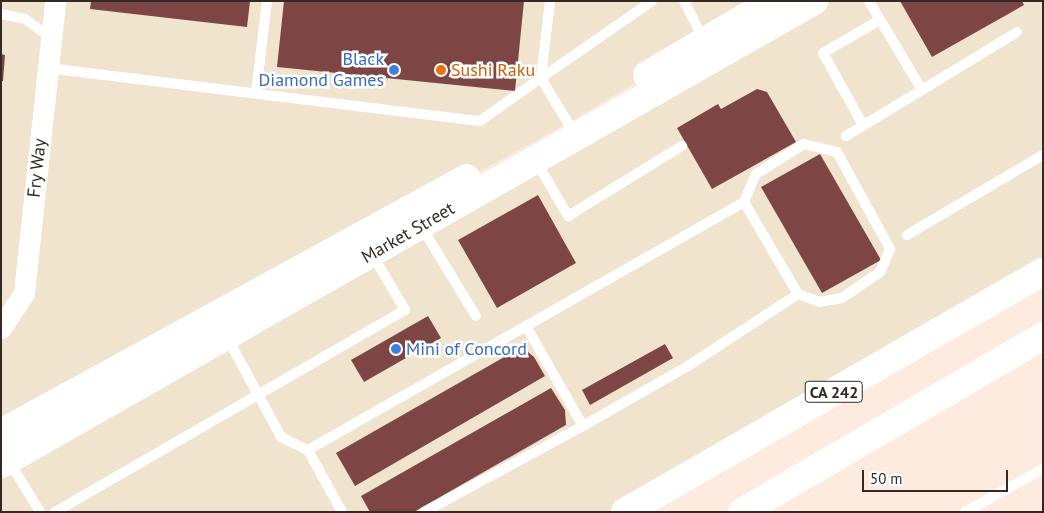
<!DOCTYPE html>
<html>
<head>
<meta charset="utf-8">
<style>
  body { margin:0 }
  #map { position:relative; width:1044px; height:513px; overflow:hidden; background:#feebe0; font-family:"PT Sans",sans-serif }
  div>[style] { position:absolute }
  .commercial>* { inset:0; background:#f0e4cf }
  .building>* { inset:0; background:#7d4644 }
  .lane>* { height:10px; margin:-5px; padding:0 5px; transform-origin:5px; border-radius:5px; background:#fff }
  .street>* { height:21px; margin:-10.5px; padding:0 10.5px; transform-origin:10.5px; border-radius:10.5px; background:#fff }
  .secondary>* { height:28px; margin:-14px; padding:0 14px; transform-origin:14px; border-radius:14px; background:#fff }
  .highway>* { height:28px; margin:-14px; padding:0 14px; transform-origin:14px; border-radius:14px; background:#fff }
  .dots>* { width:14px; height:14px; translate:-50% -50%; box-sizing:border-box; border:2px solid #fff; border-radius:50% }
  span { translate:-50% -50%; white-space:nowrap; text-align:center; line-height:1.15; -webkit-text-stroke:5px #fff; paint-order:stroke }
  .shield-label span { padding:1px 4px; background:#fff; border:1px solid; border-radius:4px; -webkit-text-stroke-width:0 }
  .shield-label { font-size:16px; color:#352923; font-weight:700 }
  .shop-label { font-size:18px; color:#366cbe }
  .right { translate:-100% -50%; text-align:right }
  .left { translate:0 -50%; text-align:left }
  .food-label { font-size:18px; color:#c56008 }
  .street-label { font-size:18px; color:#352923 }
  .frame { position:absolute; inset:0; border:2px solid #352923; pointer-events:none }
  .scale { position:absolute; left:862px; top:470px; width:146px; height:22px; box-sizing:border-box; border:2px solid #352923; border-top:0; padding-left:6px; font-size:15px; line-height:18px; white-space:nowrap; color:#352923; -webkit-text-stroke:4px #fff; paint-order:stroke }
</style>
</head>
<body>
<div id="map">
  <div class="commercial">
    <i style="clip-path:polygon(1px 1px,773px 1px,568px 123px,1px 433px)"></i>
    <i style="clip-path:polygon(814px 1px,1043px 1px,1043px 272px,625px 512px,1px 512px,1px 464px)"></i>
  </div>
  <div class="building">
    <i style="clip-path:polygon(91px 1px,250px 1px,247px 27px,90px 9px)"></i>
    <i style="clip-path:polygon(284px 1px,524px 1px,515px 91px,277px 67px)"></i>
    <i style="clip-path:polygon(900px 1px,1022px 1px,1024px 5px,932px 57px)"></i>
    <i style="clip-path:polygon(1px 54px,5px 55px,3px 81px,1px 81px)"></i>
    <i style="clip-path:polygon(757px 89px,767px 92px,796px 142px,712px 189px,677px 128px,718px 104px,721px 109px)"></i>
    <i style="clip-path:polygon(820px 154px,881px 260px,822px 293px,761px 187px)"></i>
    <i style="clip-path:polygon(538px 195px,576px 263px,497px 308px,458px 240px)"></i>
    <i style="clip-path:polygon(428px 316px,441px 338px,364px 382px,351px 360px)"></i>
    <i style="clip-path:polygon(665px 344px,673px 358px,590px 405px,582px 390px)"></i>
    <i style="clip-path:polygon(522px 347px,534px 357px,545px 376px,355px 486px,336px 453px)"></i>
    <i style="clip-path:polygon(551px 388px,565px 410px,566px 425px,414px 512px,370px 512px,361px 496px)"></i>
  </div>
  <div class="lane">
    <i style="left:550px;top:1px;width:78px;rotate:96.7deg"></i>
    <i style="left:541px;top:78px;width:135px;rotate:-34.7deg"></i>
    <i style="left:684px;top:1px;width:44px;rotate:62.9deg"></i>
    <i style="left:1px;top:14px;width:25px;rotate:12deg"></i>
    <i style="left:25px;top:19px;width:31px;rotate:36deg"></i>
    <i style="left:47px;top:68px;width:436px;rotate:7deg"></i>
    <i style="left:480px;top:121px;width:75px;rotate:-35.2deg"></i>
    <i style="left:541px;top:78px;width:52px;rotate:59deg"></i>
    <i style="left:922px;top:90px;width:111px;rotate:-31.4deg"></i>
    <i style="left:256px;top:93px;width:93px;rotate:-83.2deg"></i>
    <i style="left:863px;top:125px;width:82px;rotate:-119.1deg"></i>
    <i style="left:823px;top:53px;width:66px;rotate:-30.1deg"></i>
    <i style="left:846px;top:136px;width:89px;rotate:-31.2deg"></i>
    <i style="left:922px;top:90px;width:104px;rotate:-120.8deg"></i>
    <i style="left:536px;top:161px;width:64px;rotate:59.8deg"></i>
    <i style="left:568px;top:216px;width:134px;rotate:-31.6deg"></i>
    <i style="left:744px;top:202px;width:30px;rotate:-67deg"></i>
    <i style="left:756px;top:174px;width:57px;rotate:-32deg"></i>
    <i style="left:804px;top:144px;width:34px;rotate:14deg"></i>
    <i style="left:837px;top:152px;width:111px;rotate:61.3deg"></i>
    <i style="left:890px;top:249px;width:25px;rotate:113deg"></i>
    <i style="left:880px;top:272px;width:46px;rotate:145.6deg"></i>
    <i style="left:842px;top:298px;width:22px;rotate:170deg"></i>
    <i style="left:820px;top:302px;width:23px;rotate:-160deg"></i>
    <i style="left:421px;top:226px;width:105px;rotate:58.6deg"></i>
    <i style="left:907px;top:235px;width:158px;rotate:-30.5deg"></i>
    <i style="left:227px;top:337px;width:114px;rotate:61.6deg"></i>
    <i style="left:281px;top:437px;width:30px;rotate:26deg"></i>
    <i style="left:308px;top:450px;width:71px;rotate:61.3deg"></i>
    <i style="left:308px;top:450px;width:502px;rotate:-29.63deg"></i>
    <i style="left:744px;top:202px;width:107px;rotate:59.6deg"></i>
    <i style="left:798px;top:294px;width:131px;rotate:146.8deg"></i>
    <i style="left:688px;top:366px;width:121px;rotate:150.3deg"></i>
    <i style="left:583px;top:426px;width:115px;rotate:-119.7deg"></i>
    <i style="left:9px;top:461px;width:60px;rotate:58.7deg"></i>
    <i style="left:55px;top:512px;width:404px;rotate:-30deg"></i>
    <i style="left:405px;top:310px;width:65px;rotate:-120.5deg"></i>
    <i style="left:424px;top:512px;width:181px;rotate:-28.4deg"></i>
    <i style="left:965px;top:512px;width:89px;rotate:-28.9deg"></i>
  </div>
  <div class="street">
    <i style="left:1px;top:328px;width:42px;rotate:-56.7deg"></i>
    <i style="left:24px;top:293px;width:294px;rotate:-83.9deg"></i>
  </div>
  <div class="secondary">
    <i style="left:647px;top:75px;width:146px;rotate:-30.4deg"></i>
    <i style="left:1px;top:433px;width:531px;rotate:-28.69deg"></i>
    <i style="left:1px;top:464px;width:936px;rotate:-29.66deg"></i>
  </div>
  <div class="highway">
    <i style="left:625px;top:512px;width:482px;rotate:-29.9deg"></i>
    <i style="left:742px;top:512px;width:349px;rotate:-30.3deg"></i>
  </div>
  <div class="dots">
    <i style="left:394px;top:70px;background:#3f7fe0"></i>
    <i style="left:441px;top:70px;background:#e8710a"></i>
    <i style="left:396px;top:349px;background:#3f7fe0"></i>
  </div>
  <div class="shield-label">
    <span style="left:834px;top:392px">CA 242</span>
  </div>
  <div class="shop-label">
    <span class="right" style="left:384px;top:70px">Black<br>Diamond Games</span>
    <span class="left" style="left:406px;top:349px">Mini of Concord</span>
  </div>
  <div class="food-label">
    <span class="left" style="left:451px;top:70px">Sushi Raku</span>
  </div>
  <div class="street-label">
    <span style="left:37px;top:168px;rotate:-84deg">Fry Way</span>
    <span style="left:408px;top:233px;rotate:-30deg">Market Street</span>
  </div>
  <div class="frame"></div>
  <div class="scale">50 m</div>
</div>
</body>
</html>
